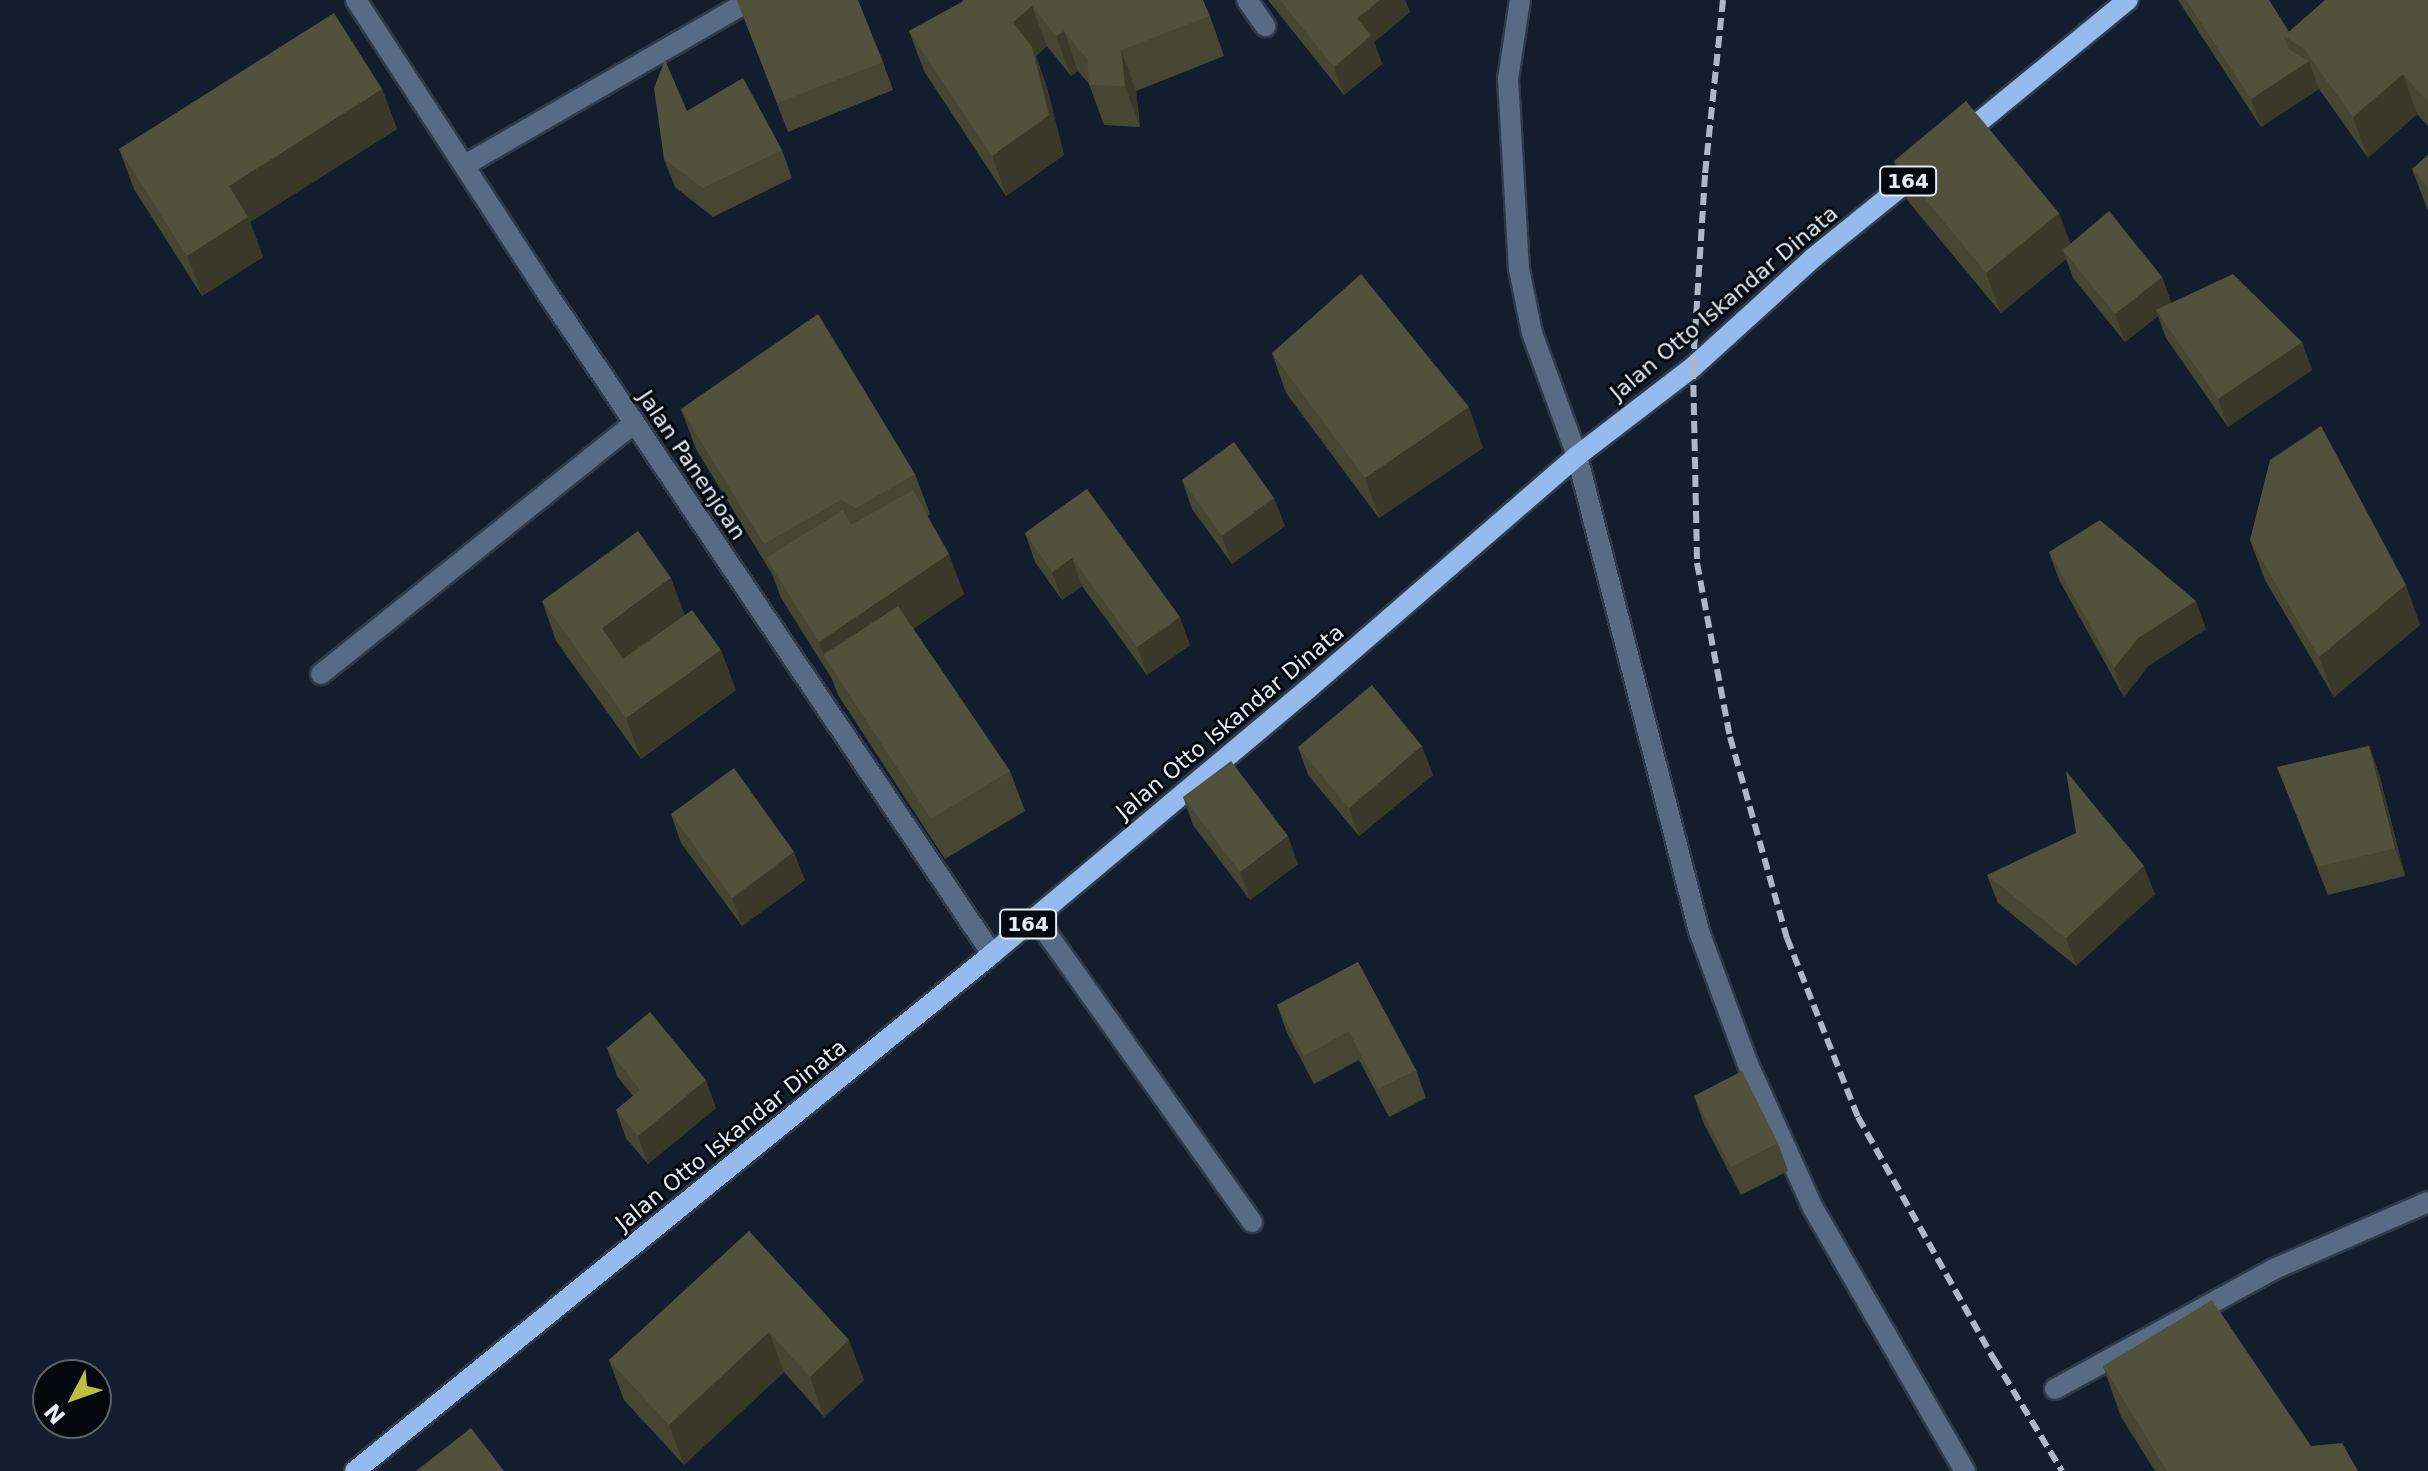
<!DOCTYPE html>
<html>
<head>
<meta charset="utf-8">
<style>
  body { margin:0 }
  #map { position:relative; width:2428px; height:1471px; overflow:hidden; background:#121e2e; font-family:"DejaVu Sans",sans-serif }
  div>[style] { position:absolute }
  .roads { filter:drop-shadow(2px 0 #2f3b4a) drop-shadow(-2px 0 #2f3b4a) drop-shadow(0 2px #2f3b4a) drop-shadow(0 -2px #2f3b4a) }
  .minor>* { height:20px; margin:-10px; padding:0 10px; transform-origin:10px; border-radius:10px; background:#596b83 }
  .major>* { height:20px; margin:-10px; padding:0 10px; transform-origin:10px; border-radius:10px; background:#95baed }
  .rail>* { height:6px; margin-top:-3px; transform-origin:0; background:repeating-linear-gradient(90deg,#aeb8c4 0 12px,transparent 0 18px) }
  .wall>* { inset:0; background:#464733 }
  .shaded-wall>* { inset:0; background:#393929 }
  .building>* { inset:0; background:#51523b }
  span { translate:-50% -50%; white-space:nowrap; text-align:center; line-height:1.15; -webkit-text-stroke:6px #04080f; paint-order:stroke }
  .shield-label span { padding:2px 6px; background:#04080f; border:2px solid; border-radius:6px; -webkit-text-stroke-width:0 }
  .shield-label { font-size:20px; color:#e3ecf7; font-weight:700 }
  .street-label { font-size:22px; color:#e3ecf7 }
  .north { position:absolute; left:32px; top:1359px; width:80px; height:80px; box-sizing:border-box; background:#04080f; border:2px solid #5d636c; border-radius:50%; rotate:229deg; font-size:22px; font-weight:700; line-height:32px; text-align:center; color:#e3ecf7 }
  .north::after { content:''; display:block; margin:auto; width:28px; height:36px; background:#bfbe42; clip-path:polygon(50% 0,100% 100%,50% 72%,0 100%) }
</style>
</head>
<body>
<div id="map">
  <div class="roads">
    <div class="minor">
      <i style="left:356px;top:0;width:346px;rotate:56.9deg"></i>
      <i style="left:545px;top:290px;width:800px;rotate:56.05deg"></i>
      <i style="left:1247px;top:0;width:32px;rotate:55deg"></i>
      <i style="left:1520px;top:0;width:80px;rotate:98.6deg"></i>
      <i style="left:1508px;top:79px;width:190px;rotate:86.7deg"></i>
      <i style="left:1519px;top:269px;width:65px;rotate:78.5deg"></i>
      <i style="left:1532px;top:333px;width:131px;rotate:69.9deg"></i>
      <i style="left:1577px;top:456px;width:494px;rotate:75.6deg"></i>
      <i style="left:1700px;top:934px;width:136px;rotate:69.8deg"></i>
      <i style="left:1747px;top:1062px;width:160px;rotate:65.7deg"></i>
      <i style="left:1813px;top:1208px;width:304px;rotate:60deg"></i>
      <i style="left:465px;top:165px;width:330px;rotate:-30deg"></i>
      <i style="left:321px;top:674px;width:401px;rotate:-38.7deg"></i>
      <i style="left:1036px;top:918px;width:373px;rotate:54.6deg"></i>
      <i style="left:2055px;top:1389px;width:250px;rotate:-28.7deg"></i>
      <i style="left:2274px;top:1269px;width:168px;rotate:-23.5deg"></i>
    </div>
    <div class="major">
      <i style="left:1961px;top:137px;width:216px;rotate:-39.4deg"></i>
      <i style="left:355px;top:1471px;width:820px;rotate:-39.06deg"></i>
      <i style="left:992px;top:954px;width:412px;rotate:-40deg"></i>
      <i style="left:1308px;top:689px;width:356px;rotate:-40.9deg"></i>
      <i style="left:1577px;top:456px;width:146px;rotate:-37.5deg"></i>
      <i style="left:1693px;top:367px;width:162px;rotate:-42.2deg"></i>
      <i style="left:1813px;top:258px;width:143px;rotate:-39deg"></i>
    </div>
  </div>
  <div class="rail">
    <i style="left:1723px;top:0;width:176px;rotate:95.9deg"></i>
    <i style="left:1705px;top:175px;width:192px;rotate:93.6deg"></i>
    <i style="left:1693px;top:367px;width:196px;rotate:88.8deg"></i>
    <i style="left:1697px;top:563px;width:177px;rotate:79.3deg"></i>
    <i style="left:1730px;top:737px;width:209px;rotate:74.2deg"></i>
    <i style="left:1787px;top:938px;width:193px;rotate:68.4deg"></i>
    <i style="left:1858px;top:1117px;width:278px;rotate:60.7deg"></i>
    <i style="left:1994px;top:1359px;width:131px;rotate:58.7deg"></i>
  </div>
  <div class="wall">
    <i style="clip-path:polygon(737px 0,883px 62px,893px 90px,788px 132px)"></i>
    <i style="clip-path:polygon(1268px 0,1405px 0,1410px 12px,1374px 42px,1382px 64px,1344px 95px)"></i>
    <i style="clip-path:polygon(2178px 0,2269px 0,2289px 32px,2428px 0,2428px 126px,2417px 114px,2368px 158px,2319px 89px,2261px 127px)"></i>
    <i style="clip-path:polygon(962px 2px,1210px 16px,1224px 56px,1136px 91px,1140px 127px,1104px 125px,1089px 84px,1078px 71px,1071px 76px,1047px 46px,1036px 56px,1047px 88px,1064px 155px,1006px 196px,924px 71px,909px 31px)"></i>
    <i style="clip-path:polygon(382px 89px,397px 129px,250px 222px,263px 257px,202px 296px,134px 189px,119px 149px)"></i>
    <i style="clip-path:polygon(687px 111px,782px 150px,792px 178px,713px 217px,675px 187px,664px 159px)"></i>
    <i style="clip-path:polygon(2428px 155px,2428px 211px,2412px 169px)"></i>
    <i style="clip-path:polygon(1894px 161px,2059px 213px,2070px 243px,2162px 277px,2171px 303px,2302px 342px,2312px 370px,2228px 427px,2166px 338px,2158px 316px,2125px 342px,2073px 278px,2066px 259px,2001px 313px,1908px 201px)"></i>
    <i style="clip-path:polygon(1272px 353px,1483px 448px,1379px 518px,1286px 393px)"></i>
    <i style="clip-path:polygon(681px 409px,915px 474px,930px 514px,927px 516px,964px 594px,913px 629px,1010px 771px,1025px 811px,945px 859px,838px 695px,832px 679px,781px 598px,772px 574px,696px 449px)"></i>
    <i style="clip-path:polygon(1182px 480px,1285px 526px,1232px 564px,1192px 509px)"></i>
    <i style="clip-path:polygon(1087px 489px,1190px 645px,1147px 675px,1082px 586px,1062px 600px,1035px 562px,1025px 533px)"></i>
    <i style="clip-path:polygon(2250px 540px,2420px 625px,2334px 697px,2265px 580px)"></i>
    <i style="clip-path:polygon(2049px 552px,2206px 629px,2148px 666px,2124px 697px,2059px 580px)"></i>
    <i style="clip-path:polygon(542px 601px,685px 615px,736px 690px,641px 759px,556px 641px)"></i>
    <i style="clip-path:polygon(2369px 746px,2379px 774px,2405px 876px,2328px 895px,2277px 767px)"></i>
    <i style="clip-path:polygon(1298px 747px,1433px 775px,1359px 836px,1308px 775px)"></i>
    <i style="clip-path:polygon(1183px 797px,1298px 864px,1250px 900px,1193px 825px)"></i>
    <i style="clip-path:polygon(671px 814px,805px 880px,742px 926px,681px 843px)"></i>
    <i style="clip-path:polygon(1987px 875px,2155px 894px,2076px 966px,1998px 903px)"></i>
    <i style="clip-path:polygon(1358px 962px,1416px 1070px,1426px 1098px,1389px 1117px,1359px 1060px,1314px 1084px,1287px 1033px,1277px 1005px)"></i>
    <i style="clip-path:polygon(607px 1048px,716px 1108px,648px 1164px,626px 1138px,616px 1110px,633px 1096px,617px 1076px)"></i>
    <i style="clip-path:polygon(1694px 1096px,1778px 1143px,1788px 1171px,1741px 1195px,1704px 1124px)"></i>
    <i style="clip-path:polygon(749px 1231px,864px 1380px,824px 1417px,784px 1372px,684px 1465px,624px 1400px,609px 1360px)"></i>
    <i style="clip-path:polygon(2103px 1366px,2311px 1446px,2358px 1471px,2155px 1471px,2121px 1417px)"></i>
  </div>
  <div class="shaded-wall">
    <i style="clip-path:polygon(1380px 0,1405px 0,1410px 12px,1374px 42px,1382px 64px,1344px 95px,1334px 67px,1357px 18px)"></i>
    <i style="clip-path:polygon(1032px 6px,1047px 46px,1036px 56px,1047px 88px,1064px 155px,1006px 196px,992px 156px,1013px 22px)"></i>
    <i style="clip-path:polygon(1064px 31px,1078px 71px,1071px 76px,1056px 36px)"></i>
    <i style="clip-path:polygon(1121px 50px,1136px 91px,1140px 127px,1125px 86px)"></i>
    <i style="clip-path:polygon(2309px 61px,2319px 89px,2261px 127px,2251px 99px)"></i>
    <i style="clip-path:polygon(2403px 74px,2417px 114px,2368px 158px,2353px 117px)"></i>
    <i style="clip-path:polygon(382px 89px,397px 129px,250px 222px,263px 257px,202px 296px,187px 256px,229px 186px)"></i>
    <i style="clip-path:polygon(2059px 213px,2074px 253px,2063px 250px,2066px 259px,2001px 313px,1986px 273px)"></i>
    <i style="clip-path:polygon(2162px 277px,2172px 305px,2156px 310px,2158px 316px,2125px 342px,2115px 314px)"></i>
    <i style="clip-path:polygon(2302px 342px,2312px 370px,2228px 427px,2218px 399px)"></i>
    <i style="clip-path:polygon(1469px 407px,1483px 448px,1379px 518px,1365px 478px)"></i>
    <i style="clip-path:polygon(1274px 498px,1285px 526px,1232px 564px,1222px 536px)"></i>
    <i style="clip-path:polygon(949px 554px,964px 594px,839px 679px,825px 658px,819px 642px)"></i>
    <i style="clip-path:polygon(1072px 558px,1082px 586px,1062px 600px,1052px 572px)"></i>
    <i style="clip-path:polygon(671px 578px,686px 618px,616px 669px,602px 628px)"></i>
    <i style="clip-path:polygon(2406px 585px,2420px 625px,2334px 697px,2319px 657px)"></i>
    <i style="clip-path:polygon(2196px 601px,2206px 629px,2148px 666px,2124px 697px,2114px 668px,2138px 638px)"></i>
    <i style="clip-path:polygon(1180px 617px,1190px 645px,1147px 675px,1137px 647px)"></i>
    <i style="clip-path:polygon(721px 650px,736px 690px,641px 759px,626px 718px)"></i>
    <i style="clip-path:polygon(1422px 746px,1433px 775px,1359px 836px,1349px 808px)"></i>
    <i style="clip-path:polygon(2369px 746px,2379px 774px,2405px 876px,2395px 848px)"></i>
    <i style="clip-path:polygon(1288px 836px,1298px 864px,1250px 900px,1240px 872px)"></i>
    <i style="clip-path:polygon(794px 852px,805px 880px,742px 926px,732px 898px)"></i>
    <i style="clip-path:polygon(2144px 866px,2155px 894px,2076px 966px,2066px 938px)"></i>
    <i style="clip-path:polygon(706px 1080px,716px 1108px,648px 1164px,638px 1136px)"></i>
    <i style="clip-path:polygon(769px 1332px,784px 1372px,684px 1465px,669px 1425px)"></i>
    <i style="clip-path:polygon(849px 1340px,864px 1380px,824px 1417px,810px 1377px)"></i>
  </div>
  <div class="building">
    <i style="clip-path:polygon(737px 0,858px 0,883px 62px,777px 103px)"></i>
    <i style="clip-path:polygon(963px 0,1203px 0,1210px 16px,1121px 50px,1125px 86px,1089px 85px,1087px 59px,1064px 31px,1056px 36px,1032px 6px,1013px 22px,1032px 47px,1049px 115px,992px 156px,909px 31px,962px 2px)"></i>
    <i style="clip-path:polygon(1280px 0,1380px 0,1357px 18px,1371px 36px,1334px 67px)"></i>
    <i style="clip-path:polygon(2186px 0,2269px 0,2289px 32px,2284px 36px,2288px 49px,2309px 61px,2251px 99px)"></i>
    <i style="clip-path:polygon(2325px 0,2428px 0,2428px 102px,2403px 74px,2353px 117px,2304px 49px,2284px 36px)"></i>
    <i style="clip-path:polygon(334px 13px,382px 89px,229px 186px,248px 217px,187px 256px,119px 149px)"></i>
    <i style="clip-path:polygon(665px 60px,687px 111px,743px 78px,782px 150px,703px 188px,664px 159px,654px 88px)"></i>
    <i style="clip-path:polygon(1966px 101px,2059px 213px,1986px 273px,1894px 161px)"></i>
    <i style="clip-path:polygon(2428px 155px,2428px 188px,2412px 169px)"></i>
    <i style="clip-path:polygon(2109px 211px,2162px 277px,2115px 314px,2063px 250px)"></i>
    <i style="clip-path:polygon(1361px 274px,1469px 407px,1365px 478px,1272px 353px)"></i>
    <i style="clip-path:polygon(2233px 274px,2302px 342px,2218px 399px,2156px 310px)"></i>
    <i style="clip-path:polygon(818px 314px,915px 474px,856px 508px,841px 500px,764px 544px,681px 409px)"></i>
    <i style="clip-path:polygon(2321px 426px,2406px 585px,2319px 657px,2250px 540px,2270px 460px)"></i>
    <i style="clip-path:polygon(1234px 442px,1274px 498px,1222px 536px,1182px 480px)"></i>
    <i style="clip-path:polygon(1087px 489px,1180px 617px,1137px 647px,1072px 558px,1052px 572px,1025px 533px)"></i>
    <i style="clip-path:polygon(913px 490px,949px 554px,819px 642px,766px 558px,843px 510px,851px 525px)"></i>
    <i style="clip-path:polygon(2100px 520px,2196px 601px,2138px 638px,2114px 668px,2049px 552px)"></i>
    <i style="clip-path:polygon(638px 531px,671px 578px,602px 628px,623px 659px,692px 610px,721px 650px,626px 718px,542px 601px)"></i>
    <i style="clip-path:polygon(898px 606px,1010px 771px,931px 819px,823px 655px)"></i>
    <i style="clip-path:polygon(1372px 685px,1422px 746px,1349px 808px,1298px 747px)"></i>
    <i style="clip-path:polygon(2369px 746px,2395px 848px,2318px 867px,2277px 767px)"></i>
    <i style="clip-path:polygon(1231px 761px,1288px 836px,1240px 872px,1183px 797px)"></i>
    <i style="clip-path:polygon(734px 768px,794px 852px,732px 898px,671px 814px)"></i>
    <i style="clip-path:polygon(2066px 771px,2144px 866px,2066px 938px,1987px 875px,2076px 833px)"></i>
    <i style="clip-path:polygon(1358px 962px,1416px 1070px,1378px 1089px,1349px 1031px,1304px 1056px,1277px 1005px)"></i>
    <i style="clip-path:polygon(650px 1012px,706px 1080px,638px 1136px,616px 1110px,640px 1090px,607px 1048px)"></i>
    <i style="clip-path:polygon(1742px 1071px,1778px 1143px,1731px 1167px,1694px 1096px)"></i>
    <i style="clip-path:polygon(749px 1231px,849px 1340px,810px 1377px,769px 1332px,669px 1425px,609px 1360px)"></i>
    <i style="clip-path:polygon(2212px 1300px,2311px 1446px,2342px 1443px,2358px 1471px,2167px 1471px,2103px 1366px)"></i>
    <i style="clip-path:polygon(471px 1428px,504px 1471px,416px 1471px)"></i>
  </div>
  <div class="shield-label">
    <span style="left:1908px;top:181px">164</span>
    <span style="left:1028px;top:924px">164</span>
  </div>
  <div class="street-label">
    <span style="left:1724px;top:303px;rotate:-40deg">Jalan Otto Iskandar Dinata</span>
    <span style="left:692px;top:465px;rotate:56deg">Jalan Panenjoan</span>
    <span style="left:1230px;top:722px;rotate:-40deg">Jalan Otto Iskandar Dinata</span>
    <span style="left:731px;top:1135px;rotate:-39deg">Jalan Otto Iskandar Dinata</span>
  </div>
  <div class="north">N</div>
</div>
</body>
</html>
